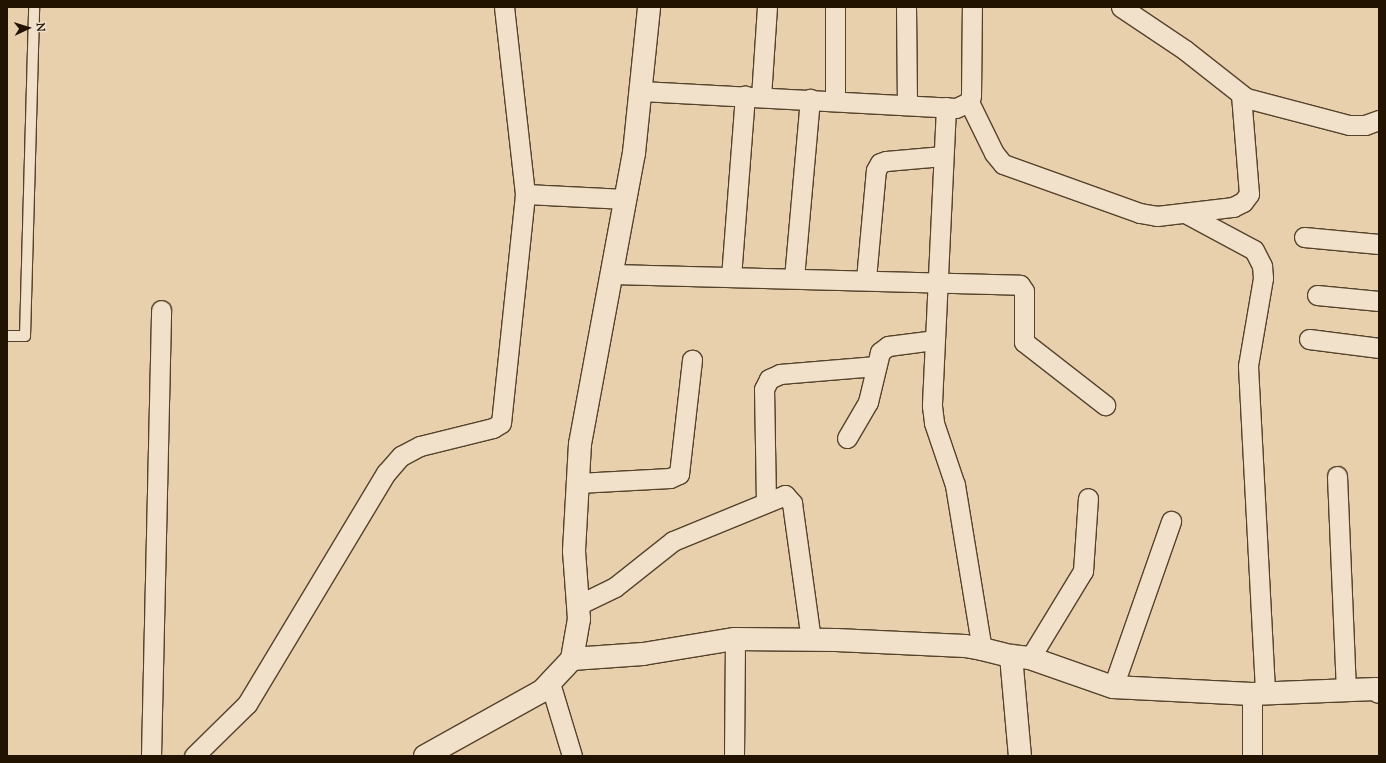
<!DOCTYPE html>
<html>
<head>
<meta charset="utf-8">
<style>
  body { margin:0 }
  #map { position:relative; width:1386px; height:763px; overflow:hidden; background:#e9d0ad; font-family:"Sorts Mill Goudy",serif }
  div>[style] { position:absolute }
  .roads { filter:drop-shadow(1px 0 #54422b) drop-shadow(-1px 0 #54422b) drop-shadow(0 1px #54422b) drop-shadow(0 -1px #54422b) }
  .service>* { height:10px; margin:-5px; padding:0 5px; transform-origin:5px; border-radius:5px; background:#f1e0ca }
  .minor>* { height:19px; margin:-9.5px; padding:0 9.5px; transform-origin:9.5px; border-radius:9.5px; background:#f1e0ca }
  .tertiary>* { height:22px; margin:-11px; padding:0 11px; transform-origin:11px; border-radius:11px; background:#f1e0ca }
  .secondary>* { height:22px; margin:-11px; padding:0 11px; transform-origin:11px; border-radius:11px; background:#f1e0ca }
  span { translate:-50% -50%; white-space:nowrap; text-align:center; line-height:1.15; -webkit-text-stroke:3px #f1e0ca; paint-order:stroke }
  .frame { position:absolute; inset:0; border:8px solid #221200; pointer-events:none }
  .north { position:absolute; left:8px; top:8px; width:40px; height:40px; -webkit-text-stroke:3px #f1e0ca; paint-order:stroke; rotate:86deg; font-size:11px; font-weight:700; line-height:16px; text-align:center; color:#221200 }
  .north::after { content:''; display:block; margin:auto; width:14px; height:18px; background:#221200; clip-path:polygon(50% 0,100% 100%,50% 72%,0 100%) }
</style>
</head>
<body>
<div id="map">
  <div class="roads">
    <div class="service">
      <i style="left:7px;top:336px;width:18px"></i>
      <i style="left:25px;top:336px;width:329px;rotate:-88.4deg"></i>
    </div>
    <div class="minor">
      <i style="left:906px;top:7px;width:98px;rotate:89.4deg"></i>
      <i style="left:1121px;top:7px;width:77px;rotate:33.9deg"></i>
      <i style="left:1185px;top:50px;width:78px;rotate:38.2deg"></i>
      <i style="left:1246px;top:98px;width:106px;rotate:14.7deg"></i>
      <i style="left:1349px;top:125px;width:16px"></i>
      <i style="left:1365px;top:125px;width:15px;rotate:-20deg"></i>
      <i style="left:641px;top:91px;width:315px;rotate:3.1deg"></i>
      <i style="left:956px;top:108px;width:14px;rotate:-25deg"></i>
      <i style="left:969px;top:102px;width:6px;rotate:-72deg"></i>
      <i style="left:971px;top:96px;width:89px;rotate:-89.4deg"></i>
      <i style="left:761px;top:97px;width:90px;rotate:-86.2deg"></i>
      <i style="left:835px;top:101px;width:94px;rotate:-90deg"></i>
      <i style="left:969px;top:102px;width:57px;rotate:63.9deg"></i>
      <i style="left:994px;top:153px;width:14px;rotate:51deg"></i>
      <i style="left:1003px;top:164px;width:145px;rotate:19.7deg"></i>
      <i style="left:1140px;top:213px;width:17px;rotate:10deg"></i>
      <i style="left:1157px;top:216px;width:77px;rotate:-6.8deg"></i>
      <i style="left:1233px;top:207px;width:11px;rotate:-27deg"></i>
      <i style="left:1243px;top:202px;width:10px;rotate:-53deg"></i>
      <i style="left:1249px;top:194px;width:99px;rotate:-94.6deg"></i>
      <i style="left:946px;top:107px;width:299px;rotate:92.7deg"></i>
      <i style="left:932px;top:406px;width:17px;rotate:83deg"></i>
      <i style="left:934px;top:423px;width:65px;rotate:71.3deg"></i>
      <i style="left:955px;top:485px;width:166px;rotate:80.7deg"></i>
      <i style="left:525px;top:194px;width:101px;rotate:2.8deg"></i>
      <i style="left:1185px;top:213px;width:78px;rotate:28.2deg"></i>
      <i style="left:1254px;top:250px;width:18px;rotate:63deg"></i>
      <i style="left:1262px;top:266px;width:12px;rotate:85deg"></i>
      <i style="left:1263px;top:278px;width:89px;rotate:99.7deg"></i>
      <i style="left:1248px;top:366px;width:328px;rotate:87deg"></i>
      <i style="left:1304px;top:237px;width:75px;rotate:5.3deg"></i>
      <i style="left:612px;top:274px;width:408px;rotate:1.5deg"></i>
      <i style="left:1020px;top:285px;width:7px;rotate:56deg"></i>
      <i style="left:1024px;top:291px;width:51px;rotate:90deg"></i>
      <i style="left:1024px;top:342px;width:103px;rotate:37.9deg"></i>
      <i style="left:731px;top:277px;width:182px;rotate:-85.6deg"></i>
      <i style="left:794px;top:278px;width:180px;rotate:-84.9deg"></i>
      <i style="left:866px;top:279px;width:109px;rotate:-84.8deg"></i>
      <i style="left:876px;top:170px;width:8px;rotate:-60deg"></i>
      <i style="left:880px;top:163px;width:6px;rotate:-18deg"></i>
      <i style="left:886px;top:161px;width:57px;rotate:-5deg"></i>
      <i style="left:1317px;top:295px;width:62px;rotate:5.5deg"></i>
      <i style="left:1309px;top:339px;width:71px;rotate:7.3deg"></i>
      <i style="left:847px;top:438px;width:42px;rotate:-59.7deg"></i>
      <i style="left:868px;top:402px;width:51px;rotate:-76.5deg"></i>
      <i style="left:880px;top:352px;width:10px;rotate:-37deg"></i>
      <i style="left:888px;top:346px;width:46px;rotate:-7.4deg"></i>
      <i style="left:1337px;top:476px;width:214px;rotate:87.6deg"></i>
      <i style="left:578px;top:483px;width:92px;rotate:-3.1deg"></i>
      <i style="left:670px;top:478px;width:10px;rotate:-24deg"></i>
      <i style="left:679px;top:474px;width:115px;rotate:-83.5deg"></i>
      <i style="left:766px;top:502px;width:113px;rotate:-91deg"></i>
      <i style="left:764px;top:389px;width:11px;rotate:-63deg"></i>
      <i style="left:769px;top:379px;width:12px;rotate:-24deg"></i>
      <i style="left:780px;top:374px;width:96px;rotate:-4.8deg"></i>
      <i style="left:578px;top:605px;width:41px;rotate:-25.9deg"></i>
      <i style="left:615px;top:587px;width:74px;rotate:-38.4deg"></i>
      <i style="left:673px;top:541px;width:121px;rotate:-22.3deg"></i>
      <i style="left:785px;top:495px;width:11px;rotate:49deg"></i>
      <i style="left:792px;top:503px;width:138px;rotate:82.1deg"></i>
      <i style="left:1030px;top:658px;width:102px;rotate:-58.7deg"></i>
      <i style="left:1083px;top:571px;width:73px;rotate:-86.1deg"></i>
      <i style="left:550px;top:683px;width:76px;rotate:73.2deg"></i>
      <i style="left:1113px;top:687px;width:176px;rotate:-70.7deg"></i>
      <i style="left:151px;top:756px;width:446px;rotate:-88.7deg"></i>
      <i style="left:194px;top:756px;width:74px;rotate:-44.5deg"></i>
      <i style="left:247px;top:704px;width:270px;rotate:-59deg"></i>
      <i style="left:386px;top:473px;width:23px;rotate:-49deg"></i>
      <i style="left:401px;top:456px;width:21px;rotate:-28deg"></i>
      <i style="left:420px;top:446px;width:75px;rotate:-13.9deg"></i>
      <i style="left:493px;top:428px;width:9px;rotate:-32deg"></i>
      <i style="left:501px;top:423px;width:230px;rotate:-84deg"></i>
      <i style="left:525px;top:194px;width:188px;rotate:-96.4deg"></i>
      <i style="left:734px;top:756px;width:117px;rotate:-89.5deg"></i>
      <i style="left:1252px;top:756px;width:62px;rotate:-90deg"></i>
    </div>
    <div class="tertiary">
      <i style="left:1011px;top:656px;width:19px;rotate:6deg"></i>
      <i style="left:1030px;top:658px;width:88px;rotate:19.3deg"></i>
      <i style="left:1113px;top:687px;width:139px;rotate:2.9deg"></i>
      <i style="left:1252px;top:694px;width:124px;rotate:-2.3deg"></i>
      <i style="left:1376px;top:689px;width:4px;rotate:45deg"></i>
      <i style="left:572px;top:659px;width:71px;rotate:-4deg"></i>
      <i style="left:643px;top:654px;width:93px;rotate:-9.3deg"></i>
      <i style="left:735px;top:639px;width:101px;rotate:0.6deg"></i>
      <i style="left:836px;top:640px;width:129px;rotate:2.7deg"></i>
      <i style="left:965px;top:646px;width:17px;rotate:10deg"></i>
      <i style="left:982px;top:649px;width:30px;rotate:14deg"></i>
      <i style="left:1011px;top:656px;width:100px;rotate:84.9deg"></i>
    </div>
    <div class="secondary">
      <i style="left:425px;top:756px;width:134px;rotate:-29.1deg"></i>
      <i style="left:542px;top:691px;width:44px;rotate:-46.8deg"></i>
      <i style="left:572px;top:659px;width:41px;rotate:-80.1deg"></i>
      <i style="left:579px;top:619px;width:68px;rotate:-94.2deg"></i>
      <i style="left:574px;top:551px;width:107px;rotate:-86.8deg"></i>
      <i style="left:580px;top:444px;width:296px;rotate:-79.5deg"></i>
      <i style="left:634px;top:153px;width:147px;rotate:-84.1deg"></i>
    </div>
  </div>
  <div class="frame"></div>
  <div class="north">N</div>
</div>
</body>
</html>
